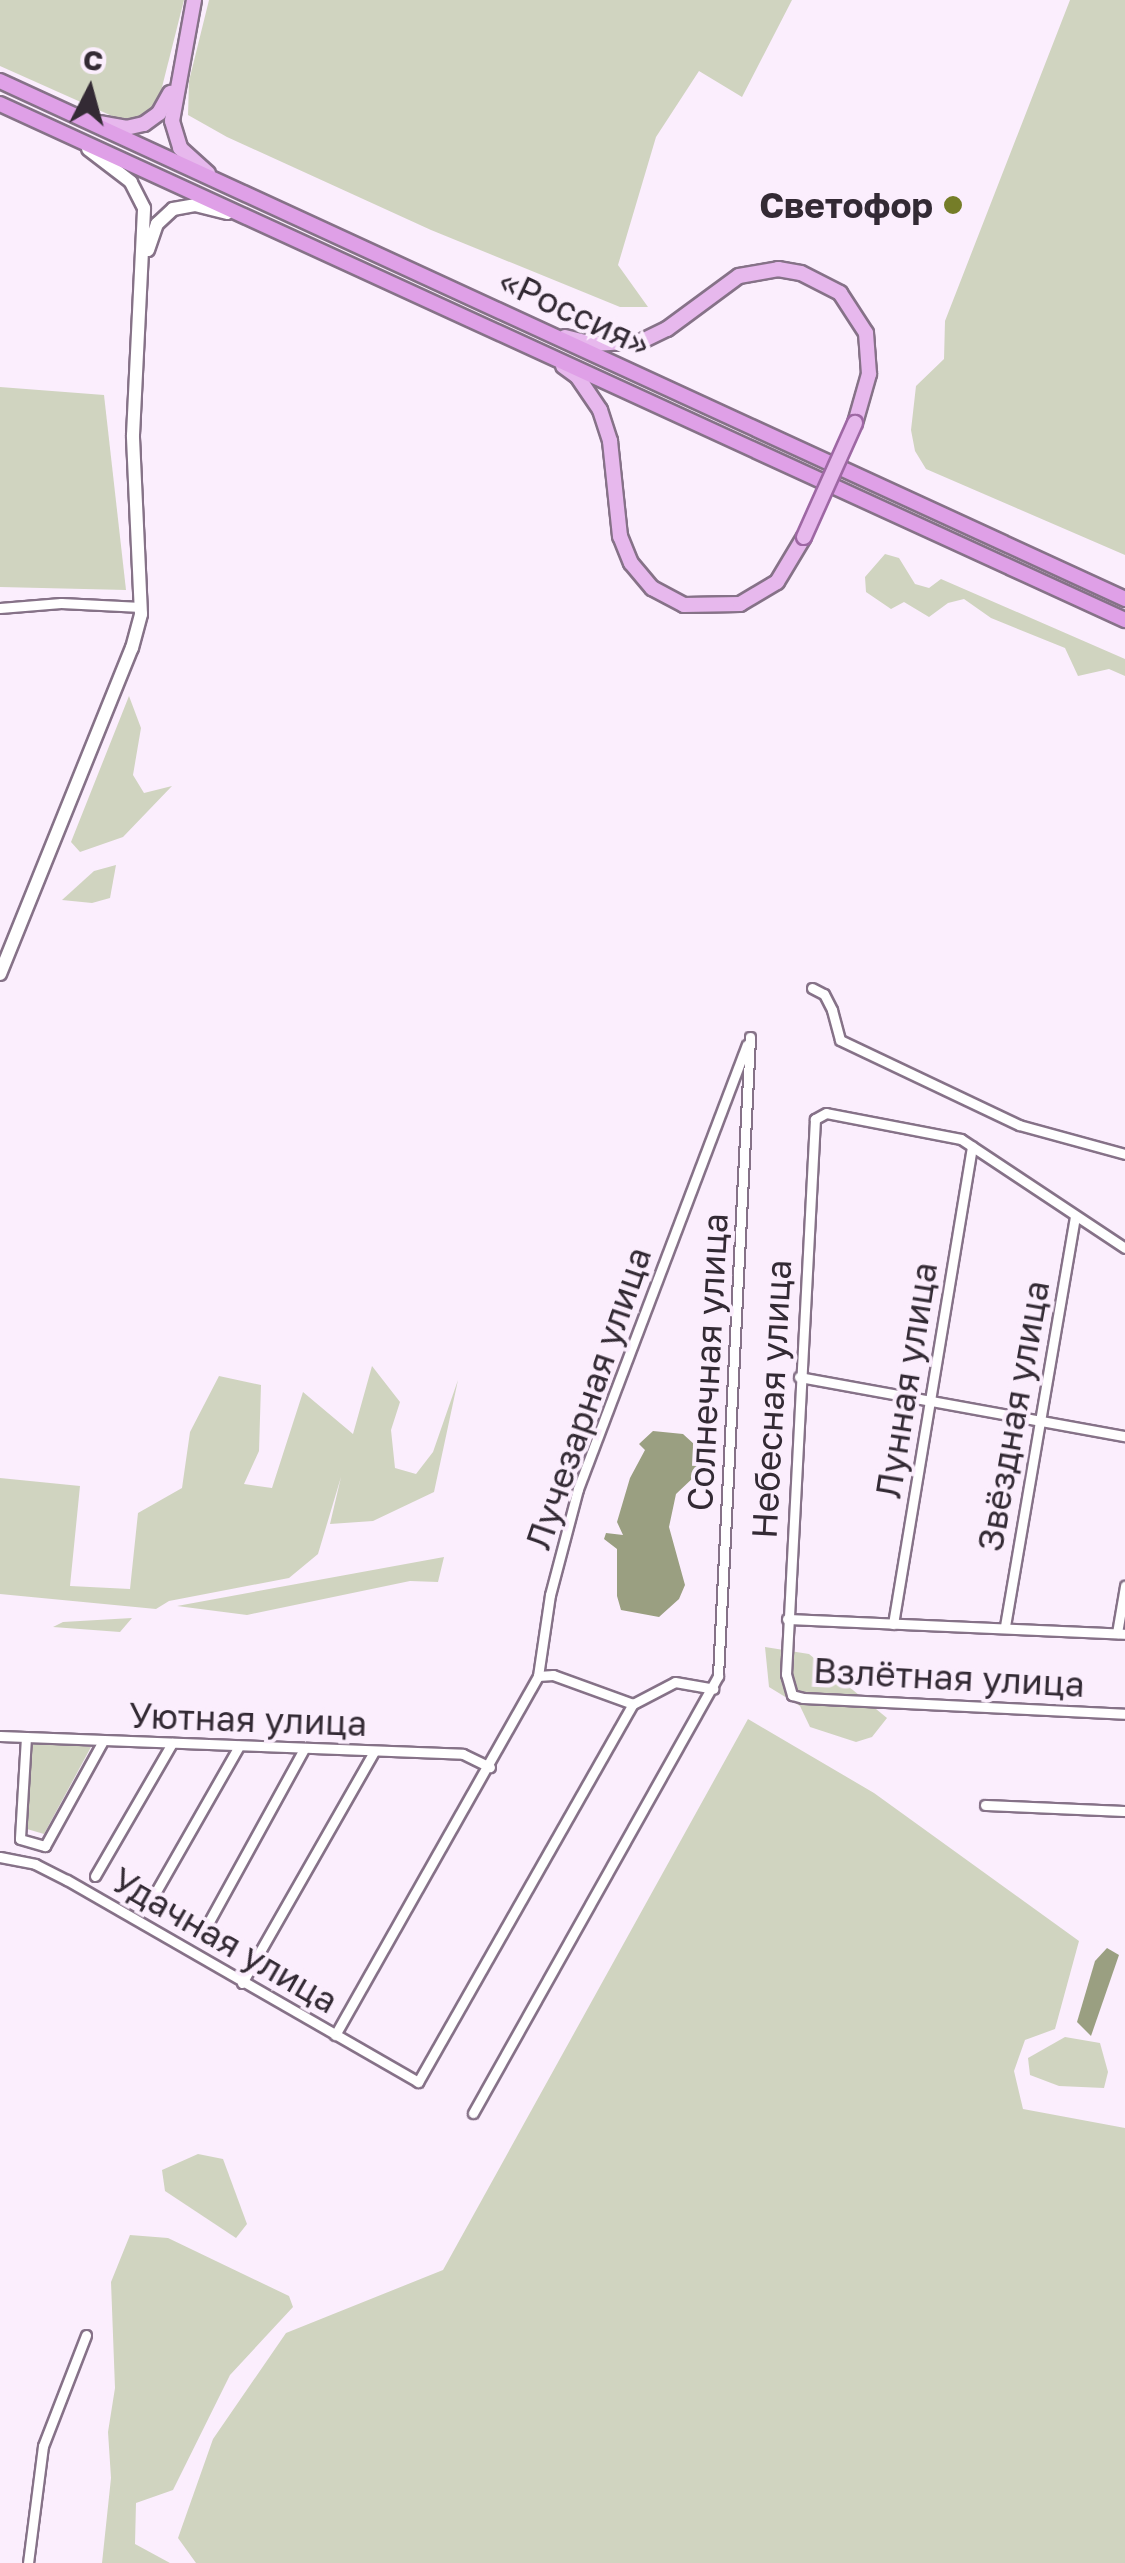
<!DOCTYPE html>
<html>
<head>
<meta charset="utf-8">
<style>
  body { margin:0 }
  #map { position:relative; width:1125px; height:2563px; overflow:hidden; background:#fbeefd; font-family:"Golos Text",sans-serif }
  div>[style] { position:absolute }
  .green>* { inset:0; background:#d0d4c0 }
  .water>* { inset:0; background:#9a9f81 }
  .roads { filter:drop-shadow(2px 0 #867288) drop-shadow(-2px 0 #867288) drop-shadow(0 2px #867288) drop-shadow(0 -2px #867288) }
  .minor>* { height:9px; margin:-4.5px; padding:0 4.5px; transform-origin:4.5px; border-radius:4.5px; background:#fff }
  .secondary>* { height:12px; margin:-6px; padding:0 6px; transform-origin:6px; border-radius:6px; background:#fff }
  .primary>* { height:14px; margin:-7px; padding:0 7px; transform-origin:7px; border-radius:7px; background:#e7b8ed }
  .trunk>* { height:14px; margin:-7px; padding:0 7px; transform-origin:7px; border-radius:7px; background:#dfa0e7 }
  .bridges { filter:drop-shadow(2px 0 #9e68a4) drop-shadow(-2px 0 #9e68a4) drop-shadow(0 2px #9e68a4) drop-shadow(0 -2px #9e68a4) }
  .primary-bridge>* { height:14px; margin:-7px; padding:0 7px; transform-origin:7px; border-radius:7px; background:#e7b8ed }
  .dots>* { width:28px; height:28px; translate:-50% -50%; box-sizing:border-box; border:5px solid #fbeefd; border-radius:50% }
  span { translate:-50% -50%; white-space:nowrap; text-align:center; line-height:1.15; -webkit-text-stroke:8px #fbeefd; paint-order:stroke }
  .poi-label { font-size:35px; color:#332a34; font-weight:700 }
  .right { translate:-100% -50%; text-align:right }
  .street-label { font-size:35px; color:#332a34 }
  .north { position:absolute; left:40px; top:40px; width:100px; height:100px; -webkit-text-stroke:8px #fbeefd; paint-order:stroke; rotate:6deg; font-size:28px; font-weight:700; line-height:40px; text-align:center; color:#332a34 }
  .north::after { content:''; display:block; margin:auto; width:35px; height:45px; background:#332a34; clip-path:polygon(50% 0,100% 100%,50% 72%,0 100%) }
</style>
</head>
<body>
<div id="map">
  <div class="green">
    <i style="clip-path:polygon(0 0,184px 0,159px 99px,144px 117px,121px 120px,0 66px)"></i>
    <i style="clip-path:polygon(209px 0,792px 0,742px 97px,699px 71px,656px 137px,618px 265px,648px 307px,620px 307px,431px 230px,227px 137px,188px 115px,189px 81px)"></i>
    <i style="clip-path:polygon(1070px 0,1125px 0,1125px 555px,926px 469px,915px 451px,911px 430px,916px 386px,944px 359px,945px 321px)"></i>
    <i style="clip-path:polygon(0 387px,104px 395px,126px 590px,0 587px)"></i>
    <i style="clip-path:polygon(885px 554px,899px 558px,915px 584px,929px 588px,941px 579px,1125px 659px,1125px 676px,1109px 669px,1078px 676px,1065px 648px,991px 618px,964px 599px,948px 603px,929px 617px,904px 602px,891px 609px,866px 592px,865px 577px)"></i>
    <i style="clip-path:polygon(129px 696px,141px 728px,133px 775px,144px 793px,172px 786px,123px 837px,80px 852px,71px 842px)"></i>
    <i style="clip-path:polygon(116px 865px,110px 898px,92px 903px,62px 900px,94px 871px)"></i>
    <i style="clip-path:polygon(372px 1366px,400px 1402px,391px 1430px,395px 1468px,416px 1474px,433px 1452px,458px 1380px,434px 1492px,373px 1521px,330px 1524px,341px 1477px,318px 1554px,289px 1578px,169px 1601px,156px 1609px,0 1594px,0 1478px,80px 1486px,70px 1586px,130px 1589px,138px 1513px,182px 1488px,190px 1432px,219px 1376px,261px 1385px,259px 1451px,244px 1484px,272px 1488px,303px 1392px,353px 1434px)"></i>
    <i style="clip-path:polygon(444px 1557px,438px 1582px,410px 1581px,247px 1615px,177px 1606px)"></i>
    <i style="clip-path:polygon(132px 1618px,120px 1632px,53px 1627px,63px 1622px)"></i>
    <i style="clip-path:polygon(765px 1647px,809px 1654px,887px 1718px,872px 1737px,856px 1742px,810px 1727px,800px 1706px,769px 1687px)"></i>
    <i style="clip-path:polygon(748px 1719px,874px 1793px,1079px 1941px,1055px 2029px,1025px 2040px,1014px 2071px,1023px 2109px,1125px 2128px,1125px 2563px,196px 2563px,178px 2538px,213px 2439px,286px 2333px,443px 2270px)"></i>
    <i style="clip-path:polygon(38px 1740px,91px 1747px,44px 1834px,27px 1829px,32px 1745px)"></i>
    <i style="clip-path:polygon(1065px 2037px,1100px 2043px,1108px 2072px,1104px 2088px,1059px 2086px,1030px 2075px,1028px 2058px)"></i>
    <i style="clip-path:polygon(198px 2154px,223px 2159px,247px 2224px,236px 2238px,165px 2191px,162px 2170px)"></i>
    <i style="clip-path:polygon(130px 2235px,168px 2238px,289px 2296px,293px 2307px,230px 2375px,173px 2490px,136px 2503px,135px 2544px,170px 2563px,102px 2563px,111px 2478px,108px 2432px,115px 2388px,111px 2282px)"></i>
  </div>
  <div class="water">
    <i style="clip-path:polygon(653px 1431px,683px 1434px,695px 1445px,699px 1459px,695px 1476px,676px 1494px,669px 1527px,685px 1585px,679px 1599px,659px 1617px,621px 1610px,617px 1596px,617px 1549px,604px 1539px,606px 1533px,623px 1535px,617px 1522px,630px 1478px,645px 1450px,639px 1444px)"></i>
    <i style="clip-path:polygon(1107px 1948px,1119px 1955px,1091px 2036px,1077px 2022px,1095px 1961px)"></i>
  </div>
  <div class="roads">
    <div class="minor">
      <i style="left:0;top:608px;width:61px;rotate:-4.7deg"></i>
      <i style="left:61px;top:603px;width:80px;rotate:2.9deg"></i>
      <i style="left:812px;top:988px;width:13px;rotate:27deg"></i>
      <i style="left:824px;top:994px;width:18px;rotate:63deg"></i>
      <i style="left:832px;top:1010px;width:31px;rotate:75deg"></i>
      <i style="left:840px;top:1040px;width:198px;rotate:25.4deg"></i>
      <i style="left:1019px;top:1125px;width:110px;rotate:15.3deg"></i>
      <i style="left:1125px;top:1248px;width:197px;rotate:-146.4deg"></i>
      <i style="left:961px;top:1139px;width:137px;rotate:-169.1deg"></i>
      <i style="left:826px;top:1113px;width:13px;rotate:151deg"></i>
      <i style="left:815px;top:1119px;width:556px;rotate:92.99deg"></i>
      <i style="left:786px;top:1674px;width:22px;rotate:74deg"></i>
      <i style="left:792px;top:1695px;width:11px;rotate:15deg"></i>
      <i style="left:803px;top:1698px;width:322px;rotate:2.8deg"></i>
      <i style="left:799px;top:1377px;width:331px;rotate:10.3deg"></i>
      <i style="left:787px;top:1619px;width:338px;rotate:2.5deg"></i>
      <i style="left:893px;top:1624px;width:484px;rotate:-80.6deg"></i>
      <i style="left:1005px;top:1626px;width:416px;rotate:-80.3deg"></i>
      <i style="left:1117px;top:1633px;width:48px;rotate:-80.3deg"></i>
      <i style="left:538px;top:1676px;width:15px;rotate:-4deg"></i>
      <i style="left:553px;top:1675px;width:85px;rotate:19.9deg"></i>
      <i style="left:633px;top:1704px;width:47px;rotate:-27.6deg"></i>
      <i style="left:675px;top:1682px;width:39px;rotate:10deg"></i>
      <i style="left:0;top:1736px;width:463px;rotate:2.2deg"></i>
      <i style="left:463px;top:1754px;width:30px;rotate:26deg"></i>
      <i style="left:26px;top:1737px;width:102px;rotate:93.4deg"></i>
      <i style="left:20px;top:1839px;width:26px;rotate:16deg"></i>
      <i style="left:45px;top:1846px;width:120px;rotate:-61.1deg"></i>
      <i style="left:985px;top:1805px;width:140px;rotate:2.5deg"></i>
      <i style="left:0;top:1857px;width:36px;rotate:11deg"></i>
      <i style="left:35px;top:1864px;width:36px;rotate:27deg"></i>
      <i style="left:67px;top:1880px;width:405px;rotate:29.9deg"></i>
      <i style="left:418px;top:2082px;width:435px;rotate:-60.4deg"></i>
      <i style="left:95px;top:1876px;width:154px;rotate:-59.9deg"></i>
      <i style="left:150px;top:1902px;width:180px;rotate:-60.3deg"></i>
      <i style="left:205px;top:1929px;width:205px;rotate:-61.2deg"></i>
      <i style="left:242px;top:1983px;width:266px;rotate:-60.3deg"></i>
      <i style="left:335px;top:2035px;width:412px;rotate:-60.5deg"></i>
      <i style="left:538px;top:1676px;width:82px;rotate:-81.6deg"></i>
      <i style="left:550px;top:1595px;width:110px;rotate:-75.2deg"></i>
      <i style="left:578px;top:1489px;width:475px;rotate:-69.2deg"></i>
      <i style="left:473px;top:2113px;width:501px;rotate:-60.72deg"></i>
      <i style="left:718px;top:1676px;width:640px;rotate:-87.13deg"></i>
      <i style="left:28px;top:2563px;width:118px;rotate:-82.7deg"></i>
      <i style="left:43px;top:2446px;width:119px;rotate:-68.8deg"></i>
    </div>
    <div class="secondary">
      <i style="left:148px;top:250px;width:28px;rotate:-71deg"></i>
      <i style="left:157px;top:224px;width:22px;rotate:-43deg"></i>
      <i style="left:173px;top:209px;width:22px;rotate:-10deg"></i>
      <i style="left:195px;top:205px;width:33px;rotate:14deg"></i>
      <i style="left:0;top:974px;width:352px;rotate:-68deg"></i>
      <i style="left:132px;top:648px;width:35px;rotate:-75deg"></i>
      <i style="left:141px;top:614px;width:179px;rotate:-92.6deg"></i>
      <i style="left:133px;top:435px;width:227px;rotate:-87.2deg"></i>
      <i style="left:144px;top:208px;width:29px;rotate:-117deg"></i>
      <i style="left:131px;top:182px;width:54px;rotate:-142.5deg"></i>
    </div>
    <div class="primary">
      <i style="left:194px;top:0;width:123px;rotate:100.3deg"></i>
      <i style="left:172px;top:121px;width:28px;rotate:73deg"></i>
      <i style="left:180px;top:148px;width:38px;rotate:42deg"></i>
      <i style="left:99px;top:123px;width:27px;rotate:10deg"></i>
      <i style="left:126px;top:128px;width:18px;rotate:-13deg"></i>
      <i style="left:144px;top:124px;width:19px;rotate:-36deg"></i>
      <i style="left:159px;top:113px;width:23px;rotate:-61deg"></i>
      <i style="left:565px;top:337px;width:30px;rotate:14deg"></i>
      <i style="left:594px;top:344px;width:48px;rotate:-3.6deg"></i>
      <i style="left:642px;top:341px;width:28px;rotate:-26deg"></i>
      <i style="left:667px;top:329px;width:89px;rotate:-36.4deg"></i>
      <i style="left:739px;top:276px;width:40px;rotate:-10deg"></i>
      <i style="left:778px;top:269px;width:23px;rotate:10deg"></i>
      <i style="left:801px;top:273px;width:44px;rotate:27.1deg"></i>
      <i style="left:840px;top:293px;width:48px;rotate:57deg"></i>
      <i style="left:866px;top:333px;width:41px;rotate:85.8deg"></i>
      <i style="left:869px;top:374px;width:51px;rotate:105.9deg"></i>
      <i style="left:563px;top:366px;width:17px;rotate:36deg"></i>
      <i style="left:577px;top:376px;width:41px;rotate:55.9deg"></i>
      <i style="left:600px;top:410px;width:33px;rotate:72deg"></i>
      <i style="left:610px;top:441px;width:96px;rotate:84deg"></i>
      <i style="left:620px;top:536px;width:29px;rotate:68deg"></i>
      <i style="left:631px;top:563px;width:33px;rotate:50deg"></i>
      <i style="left:652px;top:588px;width:36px;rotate:28deg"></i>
      <i style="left:684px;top:605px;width:56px;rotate:-1deg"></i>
      <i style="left:740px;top:604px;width:43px;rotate:-30.7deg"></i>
      <i style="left:777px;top:582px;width:52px;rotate:-59deg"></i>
    </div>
    <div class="trunk">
      <i style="left:0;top:81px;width:1239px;rotate:24.72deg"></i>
      <i style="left:0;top:104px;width:1238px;rotate:24.64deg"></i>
    </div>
  </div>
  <div class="bridges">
    <div class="primary-bridge">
      <i style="left:804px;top:537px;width:125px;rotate:-65.9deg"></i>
    </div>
  </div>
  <div class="dots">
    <i style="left:953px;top:205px;background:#757d28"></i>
  </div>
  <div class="poi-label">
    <span class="right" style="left:933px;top:205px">Светофор</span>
  </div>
  <div class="street-label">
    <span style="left:575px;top:312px;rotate:25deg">«Россия»</span>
    <span style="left:707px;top:1362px;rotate:-87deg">Солнечная улица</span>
    <span style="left:906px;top:1380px;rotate:-81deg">Лунная улица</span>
    <span style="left:588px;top:1398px;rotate:-71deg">Лучезарная улица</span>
    <span style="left:771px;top:1399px;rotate:-87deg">Небесная улица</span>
    <span style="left:1013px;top:1416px;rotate:-80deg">Звёздная улица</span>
    <span style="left:949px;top:1677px;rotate:3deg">Взлётная улица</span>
    <span style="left:248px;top:1719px;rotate:2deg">Уютная улица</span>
    <span style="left:225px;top:1940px;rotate:30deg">Удачная улица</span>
  </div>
  <div class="north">С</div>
</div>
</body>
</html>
